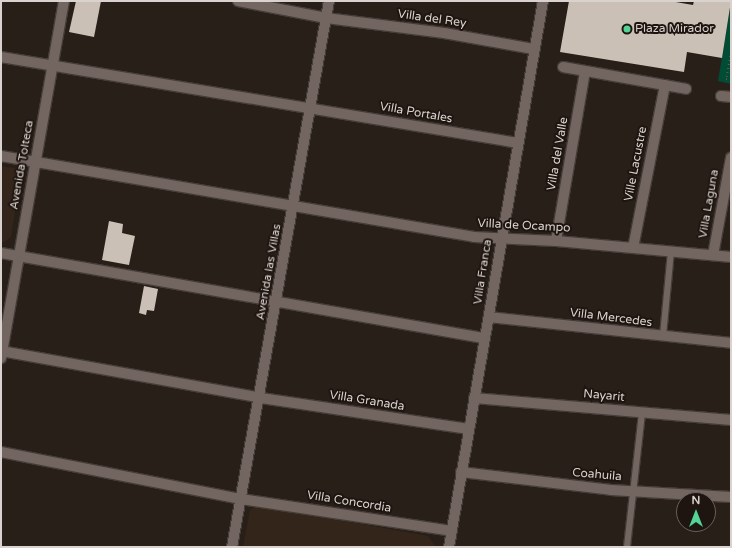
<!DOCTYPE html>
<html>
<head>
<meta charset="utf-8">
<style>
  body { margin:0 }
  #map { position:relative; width:732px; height:548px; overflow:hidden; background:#291f19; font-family:"Varela Round",sans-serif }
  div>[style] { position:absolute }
  .education>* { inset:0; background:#34251a }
  .green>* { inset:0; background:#004c34 }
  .building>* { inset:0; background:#cbc0b5 }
  .path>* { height:2px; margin-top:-1px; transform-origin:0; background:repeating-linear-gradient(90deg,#5f5651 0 1px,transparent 0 4px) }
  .roads { filter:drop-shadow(1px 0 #453d39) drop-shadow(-1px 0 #453d39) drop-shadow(0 1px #453d39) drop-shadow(0 -1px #453d39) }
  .service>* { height:5.5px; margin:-2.75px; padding:0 2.75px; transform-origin:2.75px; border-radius:2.75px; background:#736660 }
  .minor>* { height:10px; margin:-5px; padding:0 5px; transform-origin:5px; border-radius:5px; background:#736660 }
  .tertiary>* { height:10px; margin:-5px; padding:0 5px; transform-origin:5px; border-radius:5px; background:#736660 }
  .dots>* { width:11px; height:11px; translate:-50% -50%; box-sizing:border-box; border:2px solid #1f1510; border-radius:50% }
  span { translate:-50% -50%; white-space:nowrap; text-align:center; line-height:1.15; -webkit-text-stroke:4px #1f1510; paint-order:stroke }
  .street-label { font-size:12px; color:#d9d2ce }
  .poi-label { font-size:12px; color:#d9d2ce }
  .left { translate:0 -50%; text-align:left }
  .frame { position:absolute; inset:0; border:2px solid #d9d2ce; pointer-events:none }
  .north { position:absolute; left:676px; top:492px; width:40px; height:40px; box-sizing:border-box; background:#1f1510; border:1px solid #69615c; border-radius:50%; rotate:0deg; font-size:11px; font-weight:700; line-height:16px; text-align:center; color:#d9d2ce }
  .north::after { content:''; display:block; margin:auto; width:14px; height:18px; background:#53d396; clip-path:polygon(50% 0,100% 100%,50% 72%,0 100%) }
</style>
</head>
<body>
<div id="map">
  <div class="education">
    <i style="clip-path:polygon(1px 166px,19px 169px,21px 174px,11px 237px,4px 242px,1px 242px)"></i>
    <i style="clip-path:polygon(257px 505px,428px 536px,436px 547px,243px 547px,250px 510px)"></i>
  </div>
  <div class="green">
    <i style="clip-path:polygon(731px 3px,731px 84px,718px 81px)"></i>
  </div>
  <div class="building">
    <i style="clip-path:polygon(76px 1px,101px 1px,94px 37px,69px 32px)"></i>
    <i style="clip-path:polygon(569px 1px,670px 1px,693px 5px,694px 1px,731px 1px,722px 58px,687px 52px,684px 72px,560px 52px)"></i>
    <i style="clip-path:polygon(109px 221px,123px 224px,122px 233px,135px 236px,129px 265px,102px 260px)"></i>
    <i style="clip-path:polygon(144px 286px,158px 289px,154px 311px,147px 310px,146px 315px,139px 313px)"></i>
  </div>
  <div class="path">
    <i style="left:731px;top:52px;width:27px;rotate:100deg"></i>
    <i style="left:726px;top:79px;width:5px;rotate:11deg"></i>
  </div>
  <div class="roads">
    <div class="service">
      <i style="left:663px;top:336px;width:84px;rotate:-84.6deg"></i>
      <i style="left:627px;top:547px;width:135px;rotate:-83.6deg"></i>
    </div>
    <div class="minor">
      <i style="left:238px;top:1px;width:90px;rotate:10.9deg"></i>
      <i style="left:326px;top:18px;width:119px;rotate:7.2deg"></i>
      <i style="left:444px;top:33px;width:91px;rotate:10.1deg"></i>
      <i style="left:1px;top:57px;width:524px;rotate:9.44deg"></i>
      <i style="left:563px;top:67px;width:125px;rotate:10.1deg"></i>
      <i style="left:721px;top:96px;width:10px;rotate:6deg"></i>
      <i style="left:1px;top:156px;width:480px;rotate:9.7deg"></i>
      <i style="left:474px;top:237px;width:82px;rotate:2.8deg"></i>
      <i style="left:556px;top:241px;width:176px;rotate:5.2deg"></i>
      <i style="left:556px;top:241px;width:171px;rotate:-80.3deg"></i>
      <i style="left:633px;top:248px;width:166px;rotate:-78.9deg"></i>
      <i style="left:1px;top:253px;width:491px;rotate:10deg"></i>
      <i style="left:713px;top:255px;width:99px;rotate:-79.5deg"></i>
      <i style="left:489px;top:317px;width:243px;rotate:6.1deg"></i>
      <i style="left:1px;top:351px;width:264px;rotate:10.2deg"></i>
      <i style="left:261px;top:398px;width:210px;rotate:8.5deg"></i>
      <i style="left:474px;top:398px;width:258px;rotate:4.9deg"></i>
      <i style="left:1px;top:452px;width:245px;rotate:11.1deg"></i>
      <i style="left:241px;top:499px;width:213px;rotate:8.6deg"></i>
      <i style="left:461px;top:472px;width:151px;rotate:6.8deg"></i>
      <i style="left:611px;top:490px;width:120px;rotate:3.3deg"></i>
      <i style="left:232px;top:547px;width:555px;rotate:-79.93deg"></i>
    </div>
    <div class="tertiary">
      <i style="left:1px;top:358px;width:363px;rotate:-80deg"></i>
      <i style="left:449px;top:547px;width:554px;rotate:-80.23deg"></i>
    </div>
  </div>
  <div class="dots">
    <i style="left:627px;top:29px;background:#53d396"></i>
  </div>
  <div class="street-label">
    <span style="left:432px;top:19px;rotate:8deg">Villa del Rey</span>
    <span style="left:416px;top:113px;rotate:10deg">Villa Portales</span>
    <span style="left:558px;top:154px;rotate:-80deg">Villa del Valle</span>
    <span style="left:636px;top:164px;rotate:-79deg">Ville Lacustre</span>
    <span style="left:22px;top:165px;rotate:-80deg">Avenida Tolteca</span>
    <span style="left:709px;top:204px;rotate:-80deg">Villa Laguna</span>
    <span style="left:524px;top:226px;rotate:3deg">Villa de Ocampo</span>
    <span style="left:269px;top:272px;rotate:-80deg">Avenida las Villas</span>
    <span style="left:483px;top:272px;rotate:-81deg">Villa Franca</span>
    <span style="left:611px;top:318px;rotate:7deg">Villa Mercedes</span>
    <span style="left:604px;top:396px;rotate:5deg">Nayarit</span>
    <span style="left:367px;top:401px;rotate:9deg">Villa Granada</span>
    <span style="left:597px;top:475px;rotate:5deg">Coahuila</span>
    <span style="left:349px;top:502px;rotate:9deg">Villa Concordia</span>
  </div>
  <div class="poi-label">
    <span class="left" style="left:635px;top:29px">Plaza Mirador</span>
  </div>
  <div class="frame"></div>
  <div class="north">N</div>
</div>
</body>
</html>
